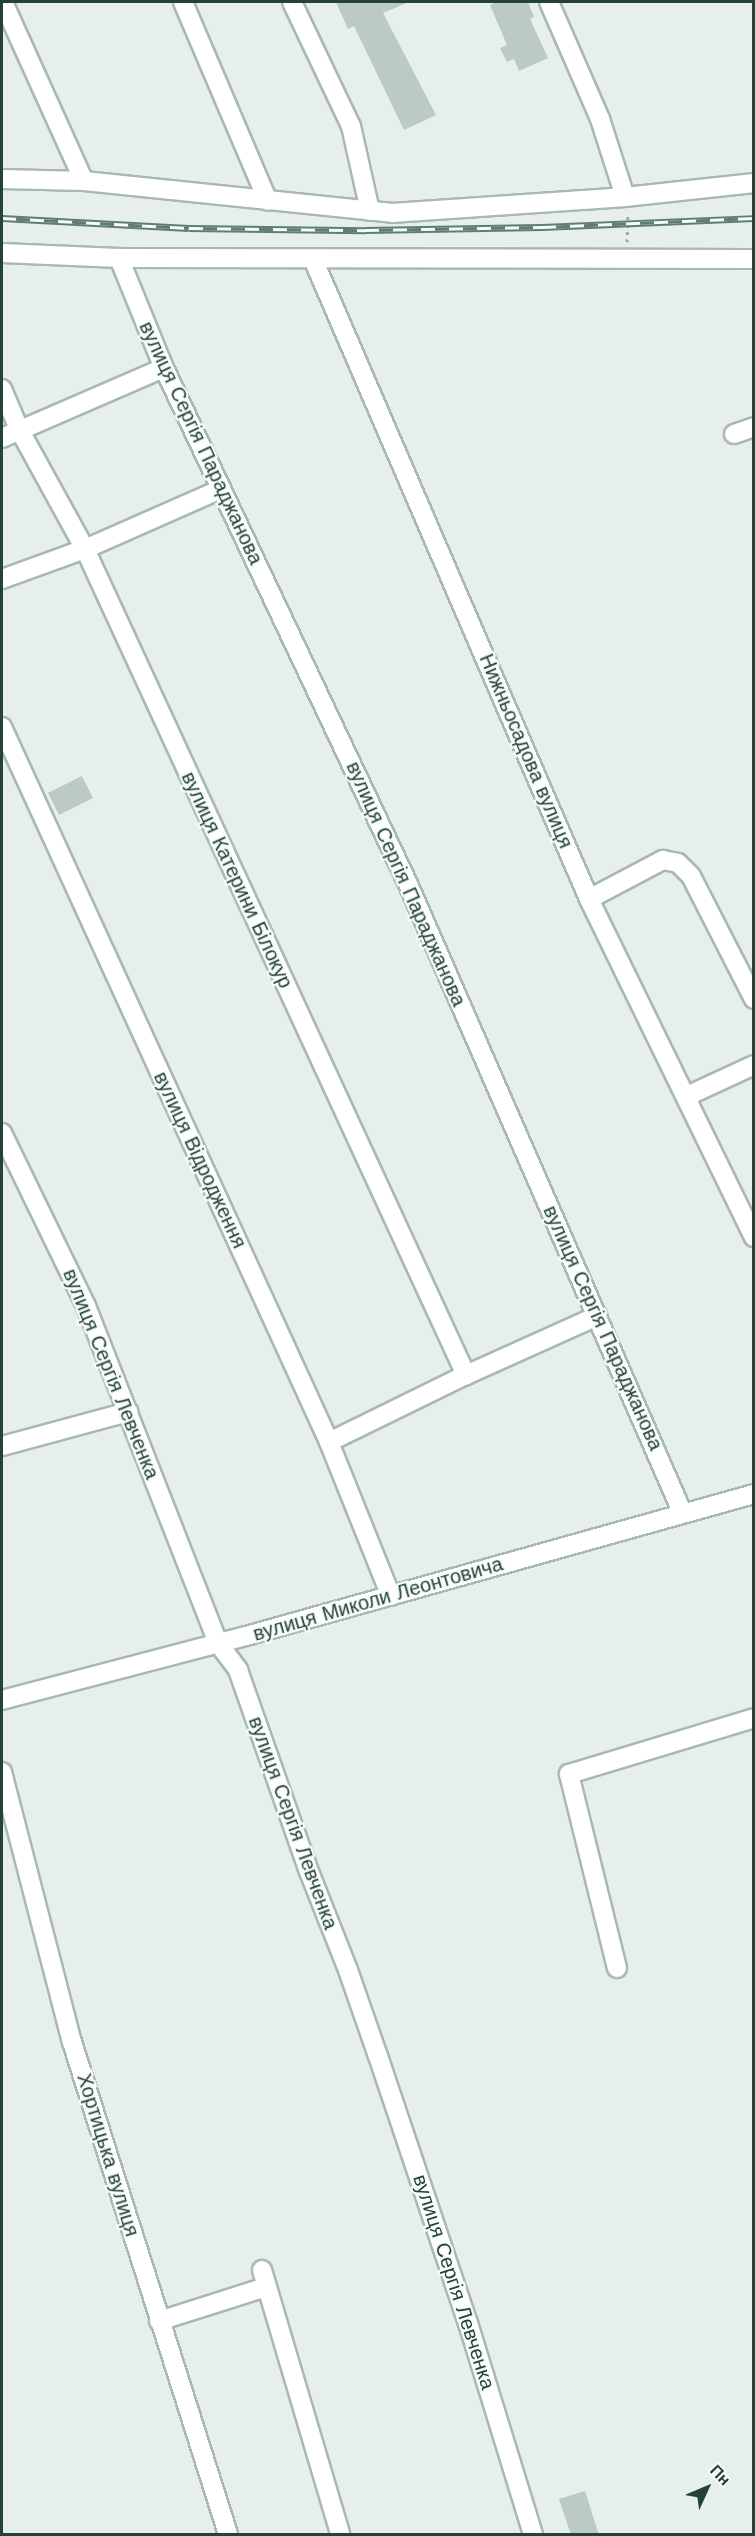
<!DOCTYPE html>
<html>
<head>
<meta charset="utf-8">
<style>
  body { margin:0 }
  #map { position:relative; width:755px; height:2536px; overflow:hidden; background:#e6efeb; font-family:"Work Sans",sans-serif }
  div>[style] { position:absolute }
  .building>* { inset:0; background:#bbcac4 }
  .path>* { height:3px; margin-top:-1.5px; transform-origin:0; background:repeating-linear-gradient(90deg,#86b3a5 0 3px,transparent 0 7.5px) }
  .roads { filter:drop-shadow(2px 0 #a8b8b2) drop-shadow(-2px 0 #a8b8b2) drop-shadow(0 2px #a8b8b2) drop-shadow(0 -2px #a8b8b2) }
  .minor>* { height:18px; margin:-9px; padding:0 9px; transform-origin:9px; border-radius:9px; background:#fff }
  .rail>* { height:7px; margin-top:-3.5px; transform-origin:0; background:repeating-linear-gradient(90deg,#f7fbf9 0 14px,#5f7d75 0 28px); box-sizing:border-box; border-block:2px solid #5f7d75 }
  span { translate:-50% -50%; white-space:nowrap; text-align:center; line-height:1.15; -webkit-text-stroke:4.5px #f7fbf9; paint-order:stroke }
  .street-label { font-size:20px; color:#24423a }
  .frame { position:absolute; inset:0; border:3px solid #24423a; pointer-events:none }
  .north { position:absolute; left:677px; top:2458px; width:60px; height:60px; -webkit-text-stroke:4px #f7fbf9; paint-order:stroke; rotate:46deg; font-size:16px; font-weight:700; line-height:24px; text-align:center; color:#24423a }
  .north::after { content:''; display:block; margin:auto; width:21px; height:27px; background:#24423a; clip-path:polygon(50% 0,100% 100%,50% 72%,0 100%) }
</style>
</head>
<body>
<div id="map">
  <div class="building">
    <i style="clip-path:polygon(336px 2px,409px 2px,383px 13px,436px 115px,404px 130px,354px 26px,348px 29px)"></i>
    <i style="clip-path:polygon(497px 2px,528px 2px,534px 17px,530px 19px,548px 58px,519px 71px,514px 59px,507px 62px,500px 48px,507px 45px,490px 5px)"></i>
    <i style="clip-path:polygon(82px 776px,93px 798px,59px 815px,48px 793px)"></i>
    <i style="clip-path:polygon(585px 2491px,599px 2535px,571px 2535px,559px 2499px)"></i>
  </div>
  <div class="path">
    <i style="left:627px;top:242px;width:29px;rotate:-88deg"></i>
  </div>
  <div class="roads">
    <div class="minor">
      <i style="left:3px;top:2px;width:196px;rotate:65.7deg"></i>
      <i style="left:183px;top:2px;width:216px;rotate:66.9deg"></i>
      <i style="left:292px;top:2px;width:137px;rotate:64.6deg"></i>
      <i style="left:351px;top:126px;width:87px;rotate:77.4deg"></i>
      <i style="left:549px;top:2px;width:128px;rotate:66.4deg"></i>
      <i style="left:600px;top:119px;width:82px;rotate:72.2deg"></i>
      <i style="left:2px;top:179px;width:82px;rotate:1.4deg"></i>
      <i style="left:84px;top:181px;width:310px;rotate:5.9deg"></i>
      <i style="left:392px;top:213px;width:234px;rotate:-3.9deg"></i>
      <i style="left:625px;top:197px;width:130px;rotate:-6.2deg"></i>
      <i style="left:2px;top:253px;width:117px;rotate:2.4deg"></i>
      <i style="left:119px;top:258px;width:635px;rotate:0.09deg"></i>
      <i style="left:119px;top:258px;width:119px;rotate:67.8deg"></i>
      <i style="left:164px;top:368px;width:571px;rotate:64.69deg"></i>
      <i style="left:408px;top:884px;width:687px;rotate:66.42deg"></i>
      <i style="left:313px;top:259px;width:697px;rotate:66.67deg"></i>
      <i style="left:589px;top:899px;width:376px;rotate:64deg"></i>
      <i style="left:2px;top:389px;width:43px;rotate:67deg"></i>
      <i style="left:19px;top:429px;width:137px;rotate:61.2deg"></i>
      <i style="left:85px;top:549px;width:910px;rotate:65.24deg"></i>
      <i style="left:734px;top:434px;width:21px;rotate:-19deg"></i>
      <i style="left:2px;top:438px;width:176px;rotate:-23.4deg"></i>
      <i style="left:2px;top:579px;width:88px;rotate:-19.9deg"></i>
      <i style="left:85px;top:549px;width:149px;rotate:-23.8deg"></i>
      <i style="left:2px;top:727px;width:786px;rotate:65.42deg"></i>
      <i style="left:329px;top:1442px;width:166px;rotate:68.1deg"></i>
      <i style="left:589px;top:899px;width:84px;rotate:-27.8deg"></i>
      <i style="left:663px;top:860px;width:15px;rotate:11deg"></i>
      <i style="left:678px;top:863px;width:18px;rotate:45deg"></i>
      <i style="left:691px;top:876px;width:138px;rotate:62.9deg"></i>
      <i style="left:687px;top:1096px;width:74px;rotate:-24.8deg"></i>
      <i style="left:2px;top:1133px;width:192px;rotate:64.1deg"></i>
      <i style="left:86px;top:1306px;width:362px;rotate:68.6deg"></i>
      <i style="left:218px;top:1643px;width:34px;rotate:53deg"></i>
      <i style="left:238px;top:1670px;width:216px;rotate:70.6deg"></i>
      <i style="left:310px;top:1874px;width:103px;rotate:68.4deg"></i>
      <i style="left:348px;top:1970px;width:91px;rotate:70.8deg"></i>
      <i style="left:378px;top:2056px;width:282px;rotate:71.4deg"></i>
      <i style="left:468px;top:2323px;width:221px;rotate:72.9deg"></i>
      <i style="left:329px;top:1442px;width:153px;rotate:-26.1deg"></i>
      <i style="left:466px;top:1375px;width:144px;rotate:-24.2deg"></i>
      <i style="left:2px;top:1446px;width:131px;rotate:-15.1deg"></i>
      <i style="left:2px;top:1700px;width:252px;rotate:-14.7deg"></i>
      <i style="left:246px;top:1636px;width:527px;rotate:-15.62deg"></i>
      <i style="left:2px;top:1772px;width:279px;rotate:75.5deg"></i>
      <i style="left:72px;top:2042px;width:516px;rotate:72.41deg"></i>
      <i style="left:617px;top:1968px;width:200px;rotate:-103.9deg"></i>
      <i style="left:569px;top:1774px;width:193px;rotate:-16.8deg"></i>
      <i style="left:262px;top:2270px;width:275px;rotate:73.5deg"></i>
      <i style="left:159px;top:2321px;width:112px;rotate:-17.6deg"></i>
    </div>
  </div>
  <div class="rail">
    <i style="left:2px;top:218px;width:187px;rotate:3.1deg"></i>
    <i style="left:189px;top:228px;width:176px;rotate:0.7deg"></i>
    <i style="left:365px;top:230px;width:177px;rotate:-1deg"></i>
    <i style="left:542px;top:227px;width:212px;rotate:-2.4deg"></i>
  </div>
  <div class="street-label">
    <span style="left:201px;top:443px;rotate:65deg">вулиця Сергія Параджанова</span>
    <span style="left:526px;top:751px;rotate:67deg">Нижньосадова вулиця</span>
    <span style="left:237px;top:880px;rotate:65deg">вулиця Катерини Білокур</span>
    <span style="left:406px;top:884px;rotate:66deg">вулиця Сергія Параджанова</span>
    <span style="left:200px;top:1160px;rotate:65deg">вулиця Відродження</span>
    <span style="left:603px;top:1328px;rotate:66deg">вулиця Сергія Параджанова</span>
    <span style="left:111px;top:1374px;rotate:68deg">вулиця Сергія Левченка</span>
    <span style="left:378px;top:1599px;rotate:-16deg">вулиця Миколи Леонтовича</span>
    <span style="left:293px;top:1823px;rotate:70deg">вулиця Сергія Левченка</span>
    <span style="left:108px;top:2155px;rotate:73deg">Хортицька вулиця</span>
    <span style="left:454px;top:2282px;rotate:72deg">вулиця Сергія Левченка</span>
  </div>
  <div class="frame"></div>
  <div class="north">Пн</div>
</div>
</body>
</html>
